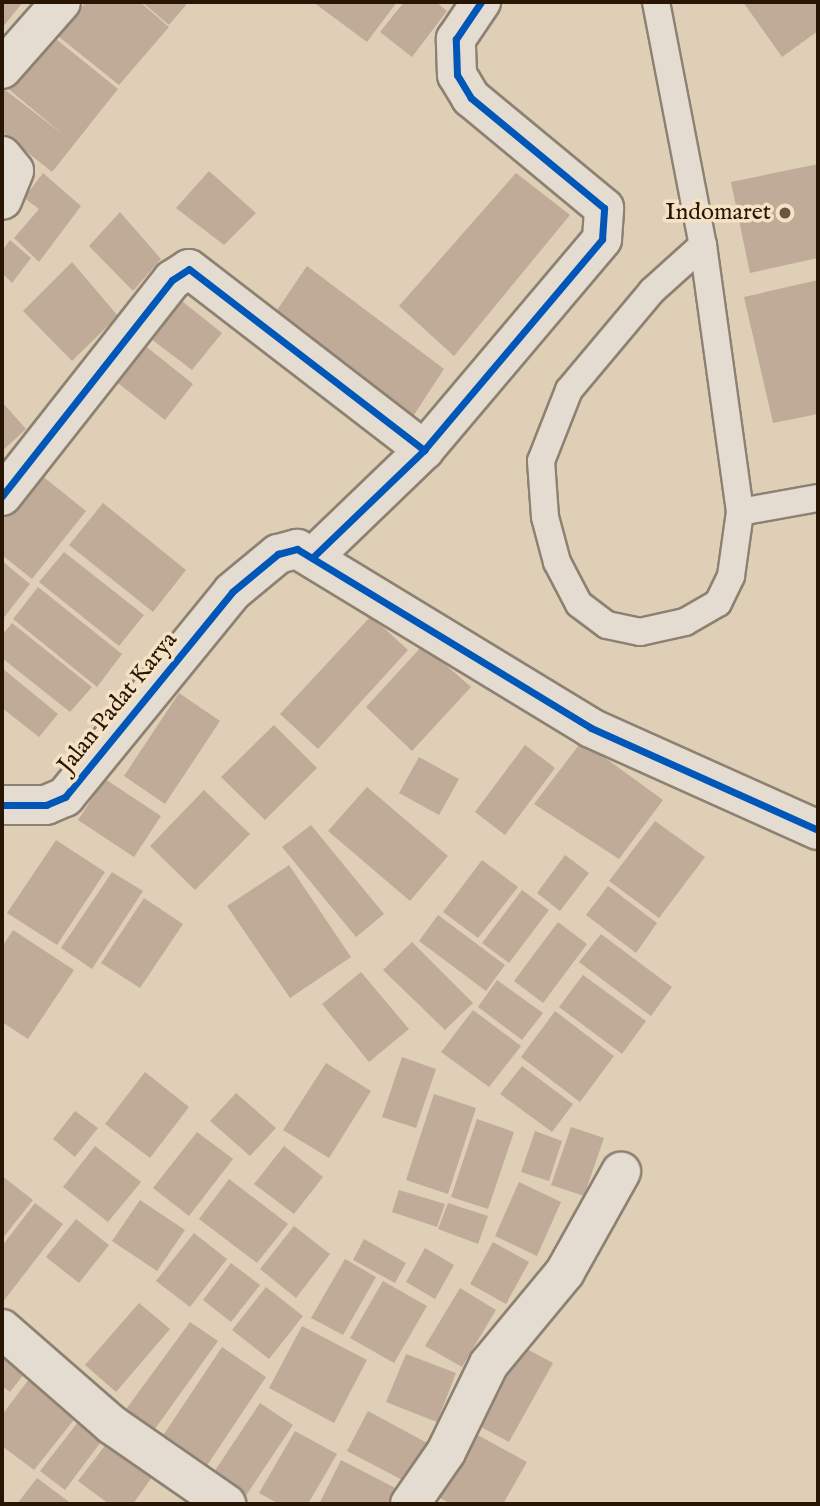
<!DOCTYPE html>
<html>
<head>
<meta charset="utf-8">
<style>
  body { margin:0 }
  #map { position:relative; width:820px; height:1506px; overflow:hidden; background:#decfb6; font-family:"IM FELL English",serif }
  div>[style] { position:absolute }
  .building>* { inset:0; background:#c0ab99 }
  .roads { filter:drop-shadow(2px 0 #8d8272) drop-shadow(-2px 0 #8d8272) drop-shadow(0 2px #8d8272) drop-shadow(0 -2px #8d8272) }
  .lane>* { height:26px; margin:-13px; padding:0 13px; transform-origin:13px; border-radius:13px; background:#e4dcd0 }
  .street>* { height:38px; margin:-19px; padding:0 19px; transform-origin:19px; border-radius:19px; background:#e4dcd0 }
  .cycleway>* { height:7px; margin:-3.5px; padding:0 3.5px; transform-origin:3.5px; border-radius:3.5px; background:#0057b8 }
  .dots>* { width:19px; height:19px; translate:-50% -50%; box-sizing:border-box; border:4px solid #f5e2c4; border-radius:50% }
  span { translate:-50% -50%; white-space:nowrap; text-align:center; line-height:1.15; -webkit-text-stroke:7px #f5e2c4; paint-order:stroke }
  .poi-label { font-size:24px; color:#281503 }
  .right { translate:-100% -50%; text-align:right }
  .street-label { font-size:24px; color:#281503 }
  .frame { position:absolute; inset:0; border:4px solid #281503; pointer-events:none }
</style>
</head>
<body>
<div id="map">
  <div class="building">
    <i style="clip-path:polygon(2px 2px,23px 2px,2px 28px)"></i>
    <i style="clip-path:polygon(86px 2px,140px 2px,169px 27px,119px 85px,58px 36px)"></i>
    <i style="clip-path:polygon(142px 2px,183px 2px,186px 5px,169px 25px)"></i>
    <i style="clip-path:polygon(313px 2px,397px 2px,367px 42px)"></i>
    <i style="clip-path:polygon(404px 2px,436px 2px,447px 11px,412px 57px,380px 32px)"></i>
    <i style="clip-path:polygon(743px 2px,818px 2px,818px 31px,782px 57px)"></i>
    <i style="clip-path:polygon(51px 35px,118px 89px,52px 172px,2px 132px,4px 89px,65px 136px,6px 87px)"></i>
    <i style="clip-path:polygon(818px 164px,818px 258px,750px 273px,731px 182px)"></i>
    <i style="clip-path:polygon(209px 171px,256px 213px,224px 245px,176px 208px)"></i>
    <i style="clip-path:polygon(43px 173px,81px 206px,39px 262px,14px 238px,39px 209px,24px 198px)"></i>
    <i style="clip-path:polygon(516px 173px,570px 215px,454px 356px,399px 306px)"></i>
    <i style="clip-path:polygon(120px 212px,161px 259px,133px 291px,89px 246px)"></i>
    <i style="clip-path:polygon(10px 240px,31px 258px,12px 283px,2px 273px,2px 251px)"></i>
    <i style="clip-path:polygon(72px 262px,118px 316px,72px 361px,23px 311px)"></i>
    <i style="clip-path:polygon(307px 266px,444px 369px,410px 421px,273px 316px)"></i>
    <i style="clip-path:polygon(818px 280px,818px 414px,773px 423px,744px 297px)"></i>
    <i style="clip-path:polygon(173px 294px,222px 333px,192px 370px,142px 332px)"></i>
    <i style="clip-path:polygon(138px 340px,193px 384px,165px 420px,109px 376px)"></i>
    <i style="clip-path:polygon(2px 402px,26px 429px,2px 451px)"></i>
    <i style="clip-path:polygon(36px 471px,86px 511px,32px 579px,2px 555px,2px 514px)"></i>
    <i style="clip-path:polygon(103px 503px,186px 570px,153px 612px,69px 545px)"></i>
    <i style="clip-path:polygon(64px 552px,144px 615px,119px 646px,39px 582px)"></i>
    <i style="clip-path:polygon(2px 561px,30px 584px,2px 620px)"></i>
    <i style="clip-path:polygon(38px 587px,122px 654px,97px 687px,13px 619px)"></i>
    <i style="clip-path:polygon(371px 616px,408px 650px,318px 749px,280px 714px)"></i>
    <i style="clip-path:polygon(12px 623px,92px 687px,70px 712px,2px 658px,2px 635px)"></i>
    <i style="clip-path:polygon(423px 645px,471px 687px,412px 751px,366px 707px)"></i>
    <i style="clip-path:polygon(2px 668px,58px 714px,39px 737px,2px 708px)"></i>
    <i style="clip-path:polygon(179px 693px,220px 721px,165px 804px,124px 776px)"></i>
    <i style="clip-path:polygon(274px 725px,317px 768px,265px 820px,221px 777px)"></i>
    <i style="clip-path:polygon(582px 741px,663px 800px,619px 859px,534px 804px)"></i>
    <i style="clip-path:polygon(525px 745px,555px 768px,505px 835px,475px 812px)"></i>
    <i style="clip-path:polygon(419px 757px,459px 779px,439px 815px,399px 793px)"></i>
    <i style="clip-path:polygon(105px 779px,161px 816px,134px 857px,78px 820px)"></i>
    <i style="clip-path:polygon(367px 787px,448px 856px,410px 901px,328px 831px)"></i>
    <i style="clip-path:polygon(204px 790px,250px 834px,195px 890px,150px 846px)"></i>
    <i style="clip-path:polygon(655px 821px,705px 857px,659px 918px,609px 881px)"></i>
    <i style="clip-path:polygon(311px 825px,384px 914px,356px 937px,282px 847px)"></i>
    <i style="clip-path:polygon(56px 840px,105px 872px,57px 945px,7px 913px)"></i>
    <i style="clip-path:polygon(565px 855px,589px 873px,560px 911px,537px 893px)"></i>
    <i style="clip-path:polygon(482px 860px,518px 887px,478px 938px,443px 912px)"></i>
    <i style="clip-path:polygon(289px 865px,351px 957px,290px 998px,227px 906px)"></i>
    <i style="clip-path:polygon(112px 872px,143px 891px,92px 969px,61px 948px)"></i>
    <i style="clip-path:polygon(608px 886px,657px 923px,636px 953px,586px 915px)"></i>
    <i style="clip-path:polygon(522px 890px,549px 910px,509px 963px,482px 943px)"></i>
    <i style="clip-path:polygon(144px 898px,183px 924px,140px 988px,101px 963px)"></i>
    <i style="clip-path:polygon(438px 915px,505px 965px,486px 991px,419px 941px)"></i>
    <i style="clip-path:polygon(558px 922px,587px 944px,543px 1003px,514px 981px)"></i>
    <i style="clip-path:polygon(13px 930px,74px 970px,28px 1039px,2px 1022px,2px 947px)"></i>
    <i style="clip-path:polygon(601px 934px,672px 987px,651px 1016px,579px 962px)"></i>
    <i style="clip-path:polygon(412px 942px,473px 1003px,445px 1030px,383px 970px)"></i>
    <i style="clip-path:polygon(361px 972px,409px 1029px,369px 1062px,322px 1004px)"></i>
    <i style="clip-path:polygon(583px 975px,646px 1021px,622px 1054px,559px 1007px)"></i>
    <i style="clip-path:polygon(497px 980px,543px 1013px,522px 1040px,478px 1007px)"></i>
    <i style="clip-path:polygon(473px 1010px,521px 1046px,489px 1087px,441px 1052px)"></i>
    <i style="clip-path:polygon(555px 1011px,614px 1056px,580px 1102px,521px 1057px)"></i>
    <i style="clip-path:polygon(402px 1057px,436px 1069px,416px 1128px,382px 1117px)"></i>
    <i style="clip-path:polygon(326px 1063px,371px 1091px,329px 1158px,283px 1130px)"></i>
    <i style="clip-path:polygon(522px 1066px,573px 1104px,552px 1132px,500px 1094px)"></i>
    <i style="clip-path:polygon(145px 1072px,189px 1107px,150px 1158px,105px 1124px)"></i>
    <i style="clip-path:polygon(236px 1093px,276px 1128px,250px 1156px,210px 1121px)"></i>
    <i style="clip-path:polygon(434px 1094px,476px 1108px,448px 1194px,406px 1180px)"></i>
    <i style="clip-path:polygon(75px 1111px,98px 1128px,75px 1157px,53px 1139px)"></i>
    <i style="clip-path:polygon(477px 1119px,514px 1132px,488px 1209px,451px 1197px)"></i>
    <i style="clip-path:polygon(571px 1127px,604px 1138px,584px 1196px,551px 1185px)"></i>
    <i style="clip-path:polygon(535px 1131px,562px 1141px,549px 1181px,521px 1172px)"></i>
    <i style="clip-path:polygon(197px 1132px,233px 1159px,189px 1216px,153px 1188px)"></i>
    <i style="clip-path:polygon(95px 1146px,141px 1182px,108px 1222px,63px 1187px)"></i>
    <i style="clip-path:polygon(284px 1146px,323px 1177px,294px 1214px,254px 1184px)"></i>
    <i style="clip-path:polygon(2px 1176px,33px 1200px,2px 1239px)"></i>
    <i style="clip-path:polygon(229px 1179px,288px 1224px,257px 1263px,199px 1219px)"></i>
    <i style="clip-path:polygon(519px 1182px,561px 1202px,537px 1256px,495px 1236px)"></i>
    <i style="clip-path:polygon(399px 1190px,445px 1204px,437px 1227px,392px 1212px)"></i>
    <i style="clip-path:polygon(140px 1200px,185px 1230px,157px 1271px,112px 1241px)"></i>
    <i style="clip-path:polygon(35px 1203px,63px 1224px,2px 1303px,2px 1246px)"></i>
    <i style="clip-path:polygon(448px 1203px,488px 1216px,478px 1244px,438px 1229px)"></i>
    <i style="clip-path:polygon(76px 1219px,109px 1245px,79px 1283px,46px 1257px)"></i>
    <i style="clip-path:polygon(294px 1226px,330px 1254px,296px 1298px,260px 1269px)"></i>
    <i style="clip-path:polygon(194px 1233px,227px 1259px,190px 1307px,156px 1281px)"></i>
    <i style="clip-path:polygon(364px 1239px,406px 1263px,395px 1283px,353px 1260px)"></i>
    <i style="clip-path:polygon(493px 1242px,529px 1262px,506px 1304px,470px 1284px)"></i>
    <i style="clip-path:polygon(425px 1248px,454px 1265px,435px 1299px,406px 1282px)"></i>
    <i style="clip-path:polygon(345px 1259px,376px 1277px,343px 1335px,311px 1318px)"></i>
    <i style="clip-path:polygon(231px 1263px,260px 1285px,231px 1322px,203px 1300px)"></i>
    <i style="clip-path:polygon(383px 1281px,427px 1306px,394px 1363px,350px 1338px)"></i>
    <i style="clip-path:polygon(266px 1287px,303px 1316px,269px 1359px,232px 1330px)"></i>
    <i style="clip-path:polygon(460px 1288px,496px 1310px,462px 1367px,425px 1346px)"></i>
    <i style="clip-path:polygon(139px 1303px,170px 1329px,116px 1392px,85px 1365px)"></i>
    <i style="clip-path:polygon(190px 1322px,218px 1341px,152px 1433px,124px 1412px)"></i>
    <i style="clip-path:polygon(302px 1326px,367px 1360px,334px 1423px,269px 1388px)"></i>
    <i style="clip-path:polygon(512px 1341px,553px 1363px,509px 1442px,468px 1420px)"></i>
    <i style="clip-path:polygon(2px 1343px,31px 1365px,10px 1392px,2px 1386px)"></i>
    <i style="clip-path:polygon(222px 1347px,266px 1377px,206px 1467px,162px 1437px)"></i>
    <i style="clip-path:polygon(406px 1354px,456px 1373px,437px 1422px,386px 1402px)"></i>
    <i style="clip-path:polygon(35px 1371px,84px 1407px,34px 1470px,2px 1446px,2px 1415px)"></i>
    <i style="clip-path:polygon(260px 1403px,293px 1425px,243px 1500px,210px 1478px)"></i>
    <i style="clip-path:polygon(368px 1411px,429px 1444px,408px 1483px,347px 1451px)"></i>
    <i style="clip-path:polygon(85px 1413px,109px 1431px,65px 1490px,40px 1471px)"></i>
    <i style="clip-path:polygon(295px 1431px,337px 1454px,308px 1504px,279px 1504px,259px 1493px)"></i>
    <i style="clip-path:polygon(474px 1433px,527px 1462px,503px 1504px,451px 1504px,438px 1497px)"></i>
    <i style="clip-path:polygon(107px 1443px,152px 1477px,133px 1504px,109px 1504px,78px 1481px)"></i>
    <i style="clip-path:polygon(341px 1460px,407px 1494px,402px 1504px,319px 1504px)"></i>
    <i style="clip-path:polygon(37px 1478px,72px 1504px,17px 1504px)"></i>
  </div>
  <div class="roads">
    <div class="lane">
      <i style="left:656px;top:2px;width:248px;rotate:79.1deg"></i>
      <i style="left:703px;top:245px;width:270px;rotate:82.1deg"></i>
      <i style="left:740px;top:512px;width:79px;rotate:-10.2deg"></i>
      <i style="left:703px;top:245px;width:69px;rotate:138deg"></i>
      <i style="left:652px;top:291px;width:129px;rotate:130deg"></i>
      <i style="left:569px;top:390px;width:76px;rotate:111.5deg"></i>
      <i style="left:541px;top:461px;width:56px;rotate:85.9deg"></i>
      <i style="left:545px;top:517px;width:47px;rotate:75.1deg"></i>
      <i style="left:557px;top:562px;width:47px;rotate:62.4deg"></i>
      <i style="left:579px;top:604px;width:35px;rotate:37deg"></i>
      <i style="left:607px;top:625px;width:34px;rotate:12deg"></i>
      <i style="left:640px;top:632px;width:46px;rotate:-12.5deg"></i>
      <i style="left:685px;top:622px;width:38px;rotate:-30deg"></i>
      <i style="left:718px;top:603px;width:30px;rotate:-64deg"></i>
      <i style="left:731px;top:576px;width:65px;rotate:-82deg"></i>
    </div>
    <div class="street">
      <i style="left:2px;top:69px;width:89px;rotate:-48.6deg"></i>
      <i style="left:2px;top:156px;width:19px;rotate:51deg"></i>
      <i style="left:14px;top:171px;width:31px;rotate:112deg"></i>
      <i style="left:2px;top:496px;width:275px;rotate:-51.8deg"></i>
      <i style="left:172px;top:280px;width:20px;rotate:-33deg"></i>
      <i style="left:189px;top:269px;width:297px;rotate:37.6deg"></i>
      <i style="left:314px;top:556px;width:153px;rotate:-43.9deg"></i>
      <i style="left:424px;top:450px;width:276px;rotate:-49.8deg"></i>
      <i style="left:602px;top:239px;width:31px;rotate:-86deg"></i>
      <i style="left:604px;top:208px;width:173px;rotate:-140.4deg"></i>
      <i style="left:471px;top:98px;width:27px;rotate:-121deg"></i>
      <i style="left:457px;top:75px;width:36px;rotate:-92deg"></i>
      <i style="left:456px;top:39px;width:45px;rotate:-56deg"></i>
      <i style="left:2px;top:805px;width:44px"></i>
      <i style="left:46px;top:805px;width:21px;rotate:-23deg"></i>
      <i style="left:65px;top:797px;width:264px;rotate:-50.8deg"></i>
      <i style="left:232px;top:592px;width:60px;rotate:-39.6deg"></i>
      <i style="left:278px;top:554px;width:20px;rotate:-15deg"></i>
      <i style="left:297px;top:549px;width:344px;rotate:31.3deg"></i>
      <i style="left:591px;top:728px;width:249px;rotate:24.2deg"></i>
      <i style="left:2px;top:1329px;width:146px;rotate:41.1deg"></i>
      <i style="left:112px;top:1425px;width:139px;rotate:34.7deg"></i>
      <i style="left:410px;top:1504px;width:63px;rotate:-55.3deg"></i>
      <i style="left:446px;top:1452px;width:98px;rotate:-64deg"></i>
      <i style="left:489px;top:1364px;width:119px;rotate:-50.4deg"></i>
      <i style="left:565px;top:1272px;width:115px;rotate:-60.8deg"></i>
    </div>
  </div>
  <div class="cycleway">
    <i style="left:2px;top:496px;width:275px;rotate:-51.8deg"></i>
    <i style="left:172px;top:280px;width:20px;rotate:-33deg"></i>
    <i style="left:189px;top:269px;width:297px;rotate:37.6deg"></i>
    <i style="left:314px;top:556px;width:153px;rotate:-43.9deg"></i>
    <i style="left:424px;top:450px;width:276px;rotate:-49.8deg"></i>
    <i style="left:602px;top:239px;width:31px;rotate:-86deg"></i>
    <i style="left:604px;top:208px;width:173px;rotate:-140.4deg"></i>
    <i style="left:471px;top:98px;width:27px;rotate:-121deg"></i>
    <i style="left:457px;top:75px;width:36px;rotate:-92deg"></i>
    <i style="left:456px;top:39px;width:45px;rotate:-56deg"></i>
    <i style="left:2px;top:805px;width:44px"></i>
    <i style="left:46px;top:805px;width:21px;rotate:-23deg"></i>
    <i style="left:65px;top:797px;width:264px;rotate:-50.8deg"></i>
    <i style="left:232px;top:592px;width:60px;rotate:-39.6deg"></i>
    <i style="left:278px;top:554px;width:20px;rotate:-15deg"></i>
    <i style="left:297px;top:549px;width:344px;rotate:31.3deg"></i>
    <i style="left:591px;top:728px;width:249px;rotate:24.2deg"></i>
  </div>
  <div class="dots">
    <i style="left:785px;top:213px;background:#685642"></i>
  </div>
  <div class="poi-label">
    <span class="right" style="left:771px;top:213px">Indomaret</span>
  </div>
  <div class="street-label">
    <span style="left:118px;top:703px;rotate:-51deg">Jalan Padat Karya</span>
  </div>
  <div class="frame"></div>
</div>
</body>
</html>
